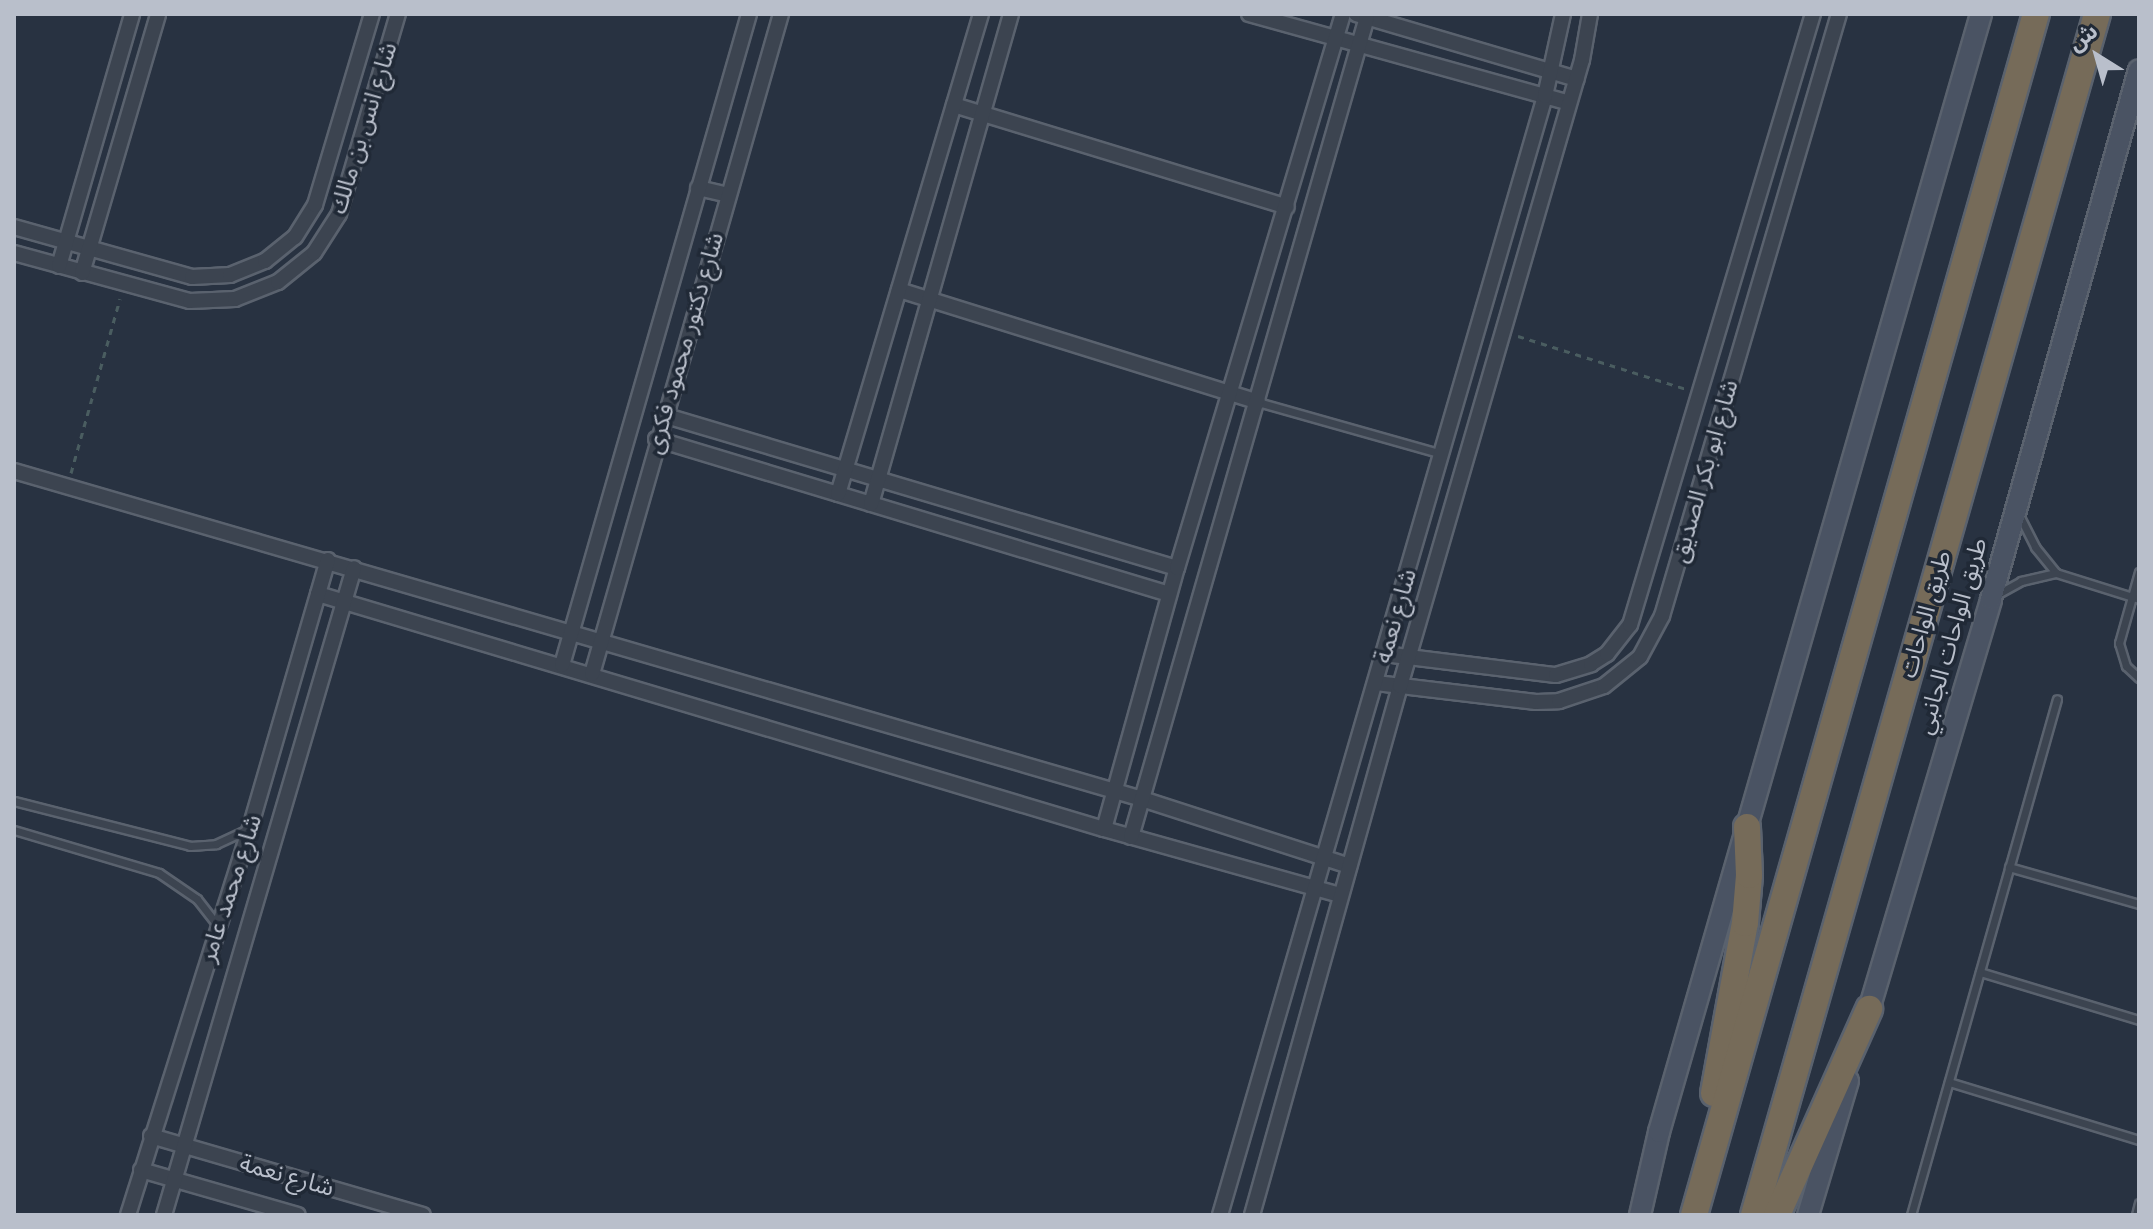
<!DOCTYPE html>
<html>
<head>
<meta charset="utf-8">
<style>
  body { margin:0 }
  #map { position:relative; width:2153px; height:1229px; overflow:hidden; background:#283241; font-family:"Archivo Narrow","Noto Sans Arabic",sans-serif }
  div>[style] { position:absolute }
  .path>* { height:3px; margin-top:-1.5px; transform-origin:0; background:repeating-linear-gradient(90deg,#4a5d60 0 6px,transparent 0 12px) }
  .roads { filter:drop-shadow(2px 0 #5a626e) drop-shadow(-2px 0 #5a626e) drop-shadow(0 2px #5a626e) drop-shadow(0 -2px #5a626e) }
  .lane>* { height:7px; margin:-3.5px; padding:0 3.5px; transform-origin:3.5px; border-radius:3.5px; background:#3c4450 }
  .street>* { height:14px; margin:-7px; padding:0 7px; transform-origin:7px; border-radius:7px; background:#3c4450 }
  .secondary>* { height:20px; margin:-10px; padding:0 10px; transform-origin:10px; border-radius:10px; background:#4a5363 }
  .highway>* { height:26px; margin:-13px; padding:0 13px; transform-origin:13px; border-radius:13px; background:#766b59 }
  span { translate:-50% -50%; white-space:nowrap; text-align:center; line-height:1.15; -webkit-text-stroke:7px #202936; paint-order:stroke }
  .street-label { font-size:24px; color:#b9bfcb }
  .frame { position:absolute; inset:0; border:16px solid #b9bfcb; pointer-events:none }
  .north { position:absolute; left:2057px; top:16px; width:80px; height:80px; -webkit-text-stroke:6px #202936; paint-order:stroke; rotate:323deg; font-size:22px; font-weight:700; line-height:32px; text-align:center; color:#b9bfcb }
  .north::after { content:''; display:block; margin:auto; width:28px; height:36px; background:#b9bfcb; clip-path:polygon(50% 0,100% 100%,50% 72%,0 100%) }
</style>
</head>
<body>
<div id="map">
  <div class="path">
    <i style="left:1518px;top:336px;width:176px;rotate:17.5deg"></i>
    <i style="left:71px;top:473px;width:181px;rotate:-74.3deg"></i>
  </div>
  <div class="roads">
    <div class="lane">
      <i style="left:1258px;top:402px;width:191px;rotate:15.8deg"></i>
      <i style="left:2020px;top:517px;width:34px;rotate:63deg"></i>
      <i style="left:2035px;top:547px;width:33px;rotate:51deg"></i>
      <i style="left:2056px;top:573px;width:87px;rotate:17.4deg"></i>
      <i style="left:2139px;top:572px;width:74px;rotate:105.7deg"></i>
      <i style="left:2119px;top:643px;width:24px;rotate:73deg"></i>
      <i style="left:2126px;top:666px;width:18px;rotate:43deg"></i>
      <i style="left:1996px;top:595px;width:29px;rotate:-29deg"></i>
      <i style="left:2021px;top:581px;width:36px;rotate:-13deg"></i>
      <i style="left:14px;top:801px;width:182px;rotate:14.3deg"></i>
      <i style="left:190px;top:846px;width:26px;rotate:-4deg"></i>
      <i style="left:216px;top:844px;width:35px;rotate:-25deg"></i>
      <i style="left:14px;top:830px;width:151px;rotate:16.5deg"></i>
      <i style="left:159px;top:873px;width:46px;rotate:34.4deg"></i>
      <i style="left:197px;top:899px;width:34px;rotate:52deg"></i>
      <i style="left:2009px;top:867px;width:135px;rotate:15.9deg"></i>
      <i style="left:1980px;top:972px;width:166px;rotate:16.8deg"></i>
      <i style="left:1949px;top:1082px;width:199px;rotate:17deg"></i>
      <i style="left:1911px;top:1215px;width:536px;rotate:-74.2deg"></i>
      <i style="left:2136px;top:1215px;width:12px;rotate:-76deg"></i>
    </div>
    <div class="street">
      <i style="left:1249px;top:14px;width:332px;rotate:15.5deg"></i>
      <i style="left:1356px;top:14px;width:230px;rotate:16.4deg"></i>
      <i style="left:954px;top:105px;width:348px;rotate:17deg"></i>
      <i style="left:698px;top:188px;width:31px;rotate:13deg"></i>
      <i style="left:14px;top:227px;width:185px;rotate:15.7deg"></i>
      <i style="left:192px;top:277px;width:38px;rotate:-3deg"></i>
      <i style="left:230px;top:275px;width:38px;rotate:-22deg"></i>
      <i style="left:265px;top:261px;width:38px;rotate:-39deg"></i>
      <i style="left:295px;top:237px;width:38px;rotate:-58deg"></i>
      <i style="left:315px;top:205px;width:199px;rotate:-73.4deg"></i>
      <i style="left:14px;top:253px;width:182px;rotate:15.3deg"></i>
      <i style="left:190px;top:301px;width:45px;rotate:-2.5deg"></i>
      <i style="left:235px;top:299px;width:46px;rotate:-21.6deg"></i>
      <i style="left:278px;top:282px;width:46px;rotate:-38.9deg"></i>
      <i style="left:314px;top:253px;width:46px;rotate:-57.3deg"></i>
      <i style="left:339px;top:214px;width:209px;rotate:-73.6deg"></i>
      <i style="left:59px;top:266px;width:262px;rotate:-73.8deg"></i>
      <i style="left:82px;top:273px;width:270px;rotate:-73.6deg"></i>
      <i style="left:899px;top:290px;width:376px;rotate:17.3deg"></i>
      <i style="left:663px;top:415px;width:536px;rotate:16.58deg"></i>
      <i style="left:656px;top:439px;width:536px;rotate:16.81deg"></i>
      <i style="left:14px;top:471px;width:1175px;rotate:16.21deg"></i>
      <i style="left:1142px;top:799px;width:218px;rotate:17.9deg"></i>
      <i style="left:838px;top:494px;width:501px;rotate:-73.41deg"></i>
      <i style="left:871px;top:504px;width:510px;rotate:-74.05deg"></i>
      <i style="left:318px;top:594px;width:820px;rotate:16.65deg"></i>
      <i style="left:1104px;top:829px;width:246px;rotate:15.6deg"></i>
      <i style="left:1384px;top:654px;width:173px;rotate:7deg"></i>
      <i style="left:1556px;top:675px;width:37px;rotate:-17deg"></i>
      <i style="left:1591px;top:664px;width:19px;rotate:-32deg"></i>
      <i style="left:1607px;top:654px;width:37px;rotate:-52deg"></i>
      <i style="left:1630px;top:625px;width:638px;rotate:-73.33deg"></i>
      <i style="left:562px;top:665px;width:677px;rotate:-73.97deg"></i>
      <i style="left:592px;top:674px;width:687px;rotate:-74.02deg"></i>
      <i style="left:1376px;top:683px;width:161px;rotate:6.8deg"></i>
      <i style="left:1536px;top:702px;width:23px;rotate:-2deg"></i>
      <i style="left:1559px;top:701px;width:47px;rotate:-18.4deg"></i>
      <i style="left:1604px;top:686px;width:46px;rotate:-38.9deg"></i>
      <i style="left:1640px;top:657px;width:47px;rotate:-61.8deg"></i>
      <i style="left:1662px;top:616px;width:627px;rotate:-73.62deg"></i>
      <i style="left:1104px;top:829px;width:271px;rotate:-74.4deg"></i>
      <i style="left:1177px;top:568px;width:578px;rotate:-73.32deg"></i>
      <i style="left:1131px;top:837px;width:853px;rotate:-73.94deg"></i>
      <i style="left:151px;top:1136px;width:283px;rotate:16.2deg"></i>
      <i style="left:141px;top:1170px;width:163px;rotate:16deg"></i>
      <i style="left:128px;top:1215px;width:406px;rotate:-72.5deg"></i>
      <i style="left:250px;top:828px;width:279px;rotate:-73.8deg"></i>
      <i style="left:164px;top:1215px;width:674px;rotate:-73.63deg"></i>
      <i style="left:1220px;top:1215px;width:1165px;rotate:-73.8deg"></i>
      <i style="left:1545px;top:96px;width:84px;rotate:-77.6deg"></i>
      <i style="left:1252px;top:1215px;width:549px;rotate:-74.37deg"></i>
      <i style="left:1400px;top:686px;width:652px;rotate:-73.79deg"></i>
      <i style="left:1582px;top:60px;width:47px;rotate:-80.1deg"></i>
    </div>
    <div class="secondary">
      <i style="left:1865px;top:1023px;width:442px;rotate:-73.4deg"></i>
      <i style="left:1991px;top:599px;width:549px;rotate:-74.37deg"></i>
      <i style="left:1640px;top:1215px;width:85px;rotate:-77.1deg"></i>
      <i style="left:1659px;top:1132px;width:1163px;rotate:-73.93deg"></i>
      <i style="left:1808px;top:1215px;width:140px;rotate:-73.4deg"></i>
    </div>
    <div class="highway">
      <i style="left:1714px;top:1093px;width:173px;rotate:-79.7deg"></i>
      <i style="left:1745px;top:923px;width:48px;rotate:-85.2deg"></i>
      <i style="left:1749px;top:875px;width:48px;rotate:-92.4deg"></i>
      <i style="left:1694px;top:1215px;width:1249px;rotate:-74.11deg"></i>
      <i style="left:1754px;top:1215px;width:1249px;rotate:-74.06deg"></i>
      <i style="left:1777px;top:1215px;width:226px;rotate:-65.9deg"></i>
    </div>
  </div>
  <div class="street-label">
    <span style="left:363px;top:128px;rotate:-73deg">شارع انس بن مالك</span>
    <span style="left:684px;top:343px;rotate:-74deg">شارع دكتور محمود فكرى</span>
    <span style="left:1704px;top:471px;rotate:-74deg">شارع ابو بكر الصديق</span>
    <span style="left:1925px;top:614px;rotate:-74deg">طريق الواحات</span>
    <span style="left:1395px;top:616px;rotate:-74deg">شارع نعمة</span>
    <span style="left:1951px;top:636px;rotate:-74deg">طريق الواحات الجانبي</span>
    <span style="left:230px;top:888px;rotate:-72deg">شارع محمد عامر</span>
    <span style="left:287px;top:1175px;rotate:16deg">شارع نعمة</span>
  </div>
  <div class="frame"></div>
  <div class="north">ش</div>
</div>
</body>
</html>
